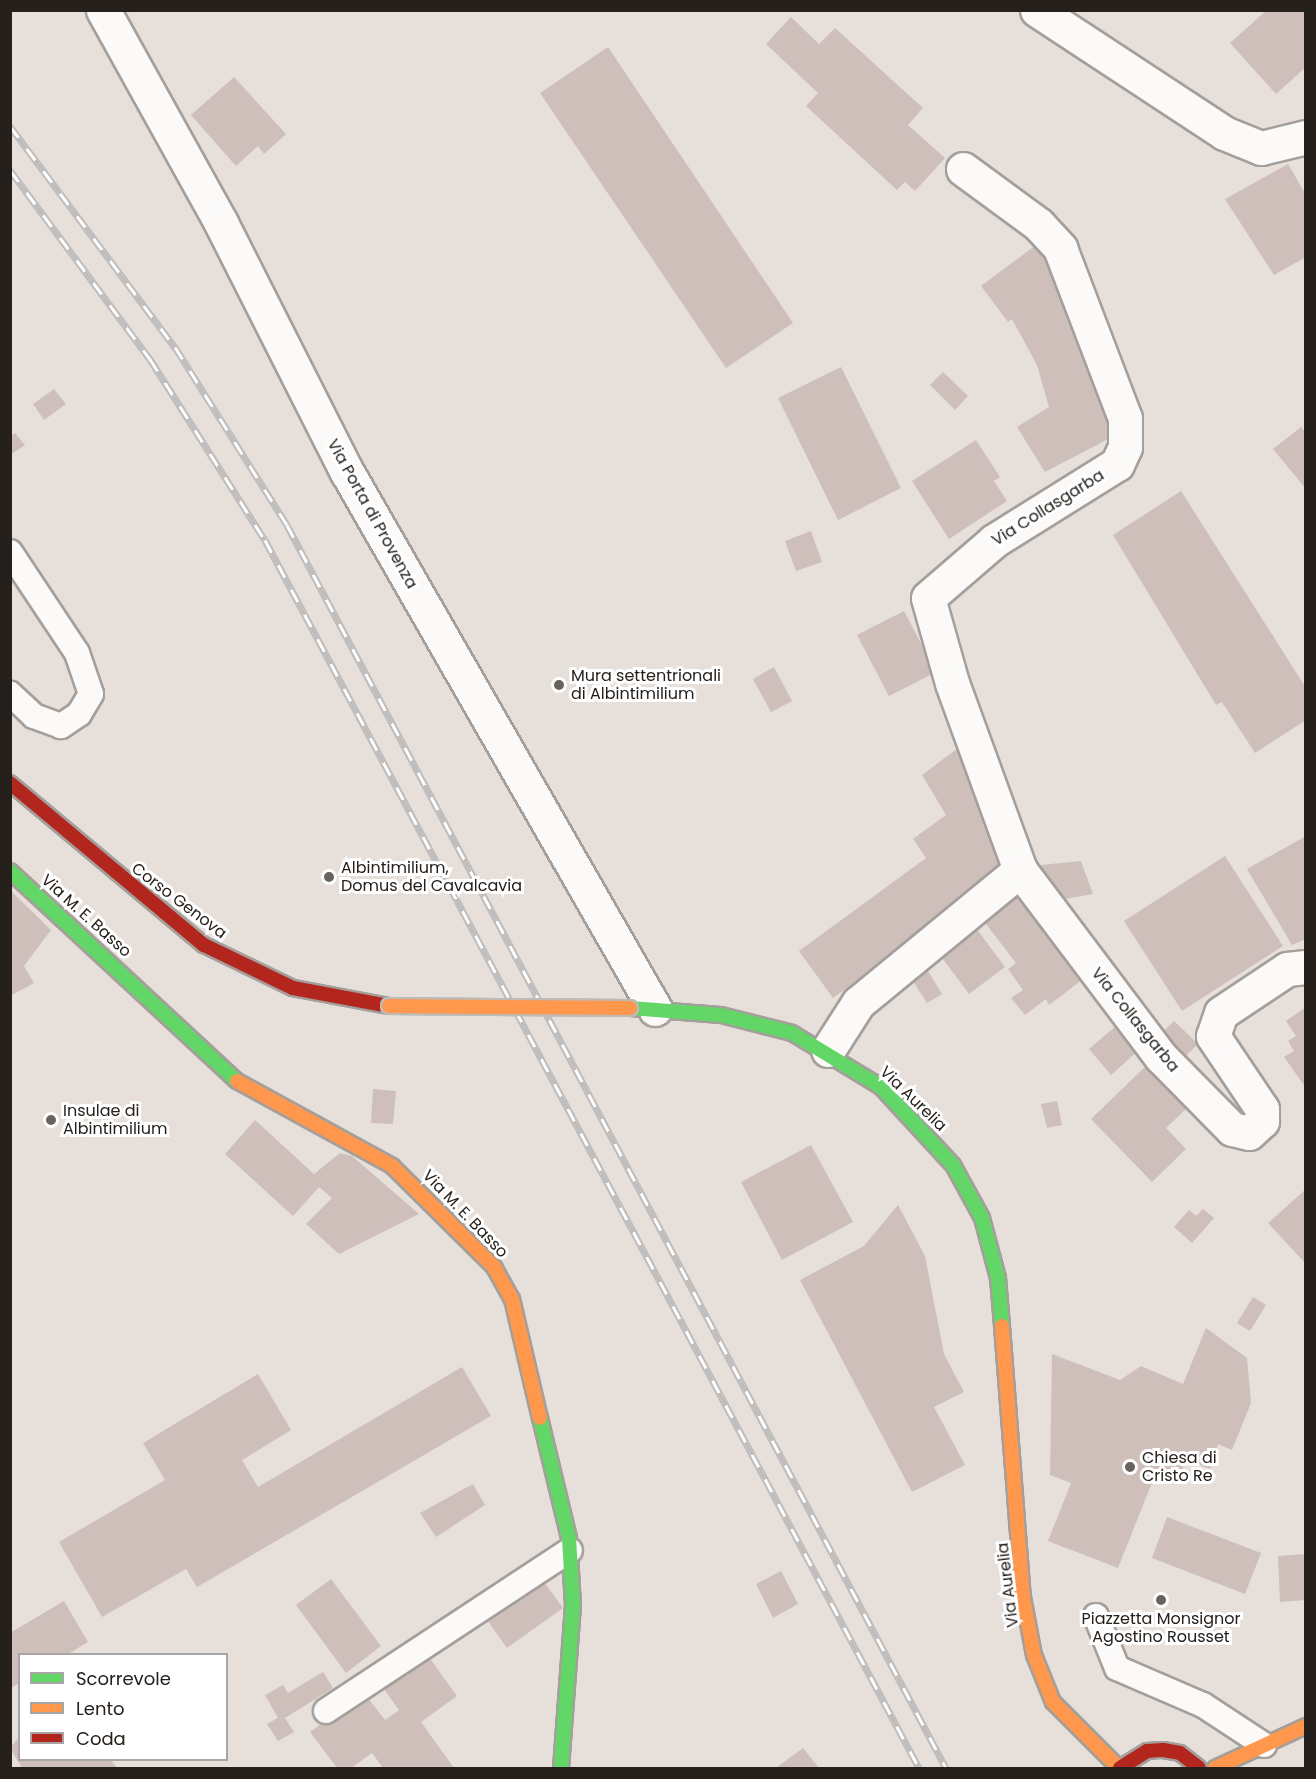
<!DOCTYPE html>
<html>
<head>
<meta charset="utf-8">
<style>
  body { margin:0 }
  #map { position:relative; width:1316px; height:1779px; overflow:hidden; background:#e6dfda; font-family:Poppins,sans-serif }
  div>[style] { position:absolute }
  .building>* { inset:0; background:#cebfbb }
  .roads { filter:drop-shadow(2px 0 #a49f9b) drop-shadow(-2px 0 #a49f9b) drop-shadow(0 2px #a49f9b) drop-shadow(0 -2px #a49f9b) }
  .lane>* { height:24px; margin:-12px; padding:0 12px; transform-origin:12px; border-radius:12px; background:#fbfaf9 }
  .street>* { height:33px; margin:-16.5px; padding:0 16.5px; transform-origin:16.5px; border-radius:16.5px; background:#fbfaf9 }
  .fast>* { height:14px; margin:-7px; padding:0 7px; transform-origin:7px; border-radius:7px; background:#63d668 }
  .slow>* { height:14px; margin:-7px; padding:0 7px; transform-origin:7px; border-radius:7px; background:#ff974d }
  .jam>* { height:14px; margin:-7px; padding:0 7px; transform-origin:7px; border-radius:7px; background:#b3261e }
  .rail>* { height:7px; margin-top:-3.5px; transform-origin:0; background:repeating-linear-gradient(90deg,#fff 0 14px,#bfbdbc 0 28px); box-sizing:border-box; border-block:2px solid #bfbdbc }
  .bridges { filter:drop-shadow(2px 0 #bebbb7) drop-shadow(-2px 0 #bebbb7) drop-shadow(0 2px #bebbb7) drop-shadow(0 -2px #bebbb7) }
  .slow-bridge>* { height:14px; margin:-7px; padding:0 7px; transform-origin:7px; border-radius:7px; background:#ff974d }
  .dots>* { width:16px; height:16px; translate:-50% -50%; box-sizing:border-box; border:3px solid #fff; border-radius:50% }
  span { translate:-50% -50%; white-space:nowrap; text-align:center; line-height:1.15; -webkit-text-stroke:6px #fff; paint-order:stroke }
  .street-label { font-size:16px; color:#25201c }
  .poi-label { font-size:16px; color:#25201c }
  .left { translate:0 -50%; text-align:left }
  .frame { position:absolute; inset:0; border:12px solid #25201c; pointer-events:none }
  .legend { position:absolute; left:18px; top:1653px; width:210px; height:108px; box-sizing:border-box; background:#fff; border:2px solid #a8a6a4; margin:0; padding:8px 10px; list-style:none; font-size:18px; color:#25201c }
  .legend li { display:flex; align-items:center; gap:12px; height:30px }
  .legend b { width:30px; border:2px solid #a8a6a4 }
</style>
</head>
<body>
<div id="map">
  <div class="building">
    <i style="clip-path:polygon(1267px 10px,1306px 10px,1306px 67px,1276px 94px,1230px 43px)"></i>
    <i style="clip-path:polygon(791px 17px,819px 44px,835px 28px,923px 108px,908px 125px,945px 158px,915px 191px,905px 182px,897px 190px,806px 106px,818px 93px,766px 44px)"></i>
    <i style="clip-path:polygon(608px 47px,793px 323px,726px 368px,540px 93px)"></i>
    <i style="clip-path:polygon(234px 77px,286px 134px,264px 154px,258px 146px,236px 166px,191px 115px)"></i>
    <i style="clip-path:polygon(1288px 164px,1306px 195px,1306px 257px,1274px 275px,1225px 199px)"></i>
    <i style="clip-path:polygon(1036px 245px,1048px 259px,1110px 408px,1112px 437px,1045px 472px,1017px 427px,1049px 407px,1037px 365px,1012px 319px,1008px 322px,981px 286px)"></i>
    <i style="clip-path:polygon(841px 367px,901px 488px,838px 520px,778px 398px)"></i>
    <i style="clip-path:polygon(943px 372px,968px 396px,955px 410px,930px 385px)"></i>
    <i style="clip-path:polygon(54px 389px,66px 404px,44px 420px,33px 404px)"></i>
    <i style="clip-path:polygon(1301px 427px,1306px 433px,1306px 489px,1273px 449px)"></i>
    <i style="clip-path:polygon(15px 433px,25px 445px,10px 455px,10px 437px)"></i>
    <i style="clip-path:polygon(976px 440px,1000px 477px,994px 481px,1007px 501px,949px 539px,912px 481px)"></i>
    <i style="clip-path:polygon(1181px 491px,1306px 688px,1306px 720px,1255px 753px,1222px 702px,1216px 705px,1113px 535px)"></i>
    <i style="clip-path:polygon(811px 531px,822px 562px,796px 571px,785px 541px)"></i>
    <i style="clip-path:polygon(904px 611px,936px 672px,889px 696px,857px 635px)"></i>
    <i style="clip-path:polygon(774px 667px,792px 701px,771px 712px,753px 679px)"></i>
    <i style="clip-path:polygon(958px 748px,1008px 870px,833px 998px,799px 951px,926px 858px,913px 839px,946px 815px,922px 775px)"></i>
    <i style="clip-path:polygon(1306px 836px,1306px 939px,1292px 945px,1247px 869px)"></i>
    <i style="clip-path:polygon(1225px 856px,1283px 946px,1182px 1011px,1124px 921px)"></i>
    <i style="clip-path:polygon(1081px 861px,1093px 894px,1054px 901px,1041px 865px)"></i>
    <i style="clip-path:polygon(1010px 886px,1082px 980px,1049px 1005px,1046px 999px,1025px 1015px,1011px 998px,1023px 990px,1008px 969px,1016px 963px,976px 911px)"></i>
    <i style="clip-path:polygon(10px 890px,51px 930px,24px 966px,34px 983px,10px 996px)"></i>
    <i style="clip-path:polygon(970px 920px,1005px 967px,969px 994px,934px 947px)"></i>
    <i style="clip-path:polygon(926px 968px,942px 994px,927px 1003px,911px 978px)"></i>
    <i style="clip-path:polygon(1306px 1007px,1306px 1088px,1284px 1057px,1294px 1051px,1288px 1041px,1296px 1036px,1286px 1021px)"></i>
    <i style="clip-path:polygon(1174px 1021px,1198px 1044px,1179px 1063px,1156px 1039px)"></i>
    <i style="clip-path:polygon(1117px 1025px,1139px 1050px,1111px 1075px,1089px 1049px)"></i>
    <i style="clip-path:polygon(1150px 1062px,1190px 1105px,1166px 1128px,1186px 1149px,1152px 1182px,1091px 1119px)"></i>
    <i style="clip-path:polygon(373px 1089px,396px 1091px,393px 1124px,371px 1123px)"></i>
    <i style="clip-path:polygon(1057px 1101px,1062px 1125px,1047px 1128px,1041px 1104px)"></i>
    <i style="clip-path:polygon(255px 1120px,314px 1174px,340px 1153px,352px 1156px,419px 1214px,339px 1254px,306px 1224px,332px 1198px,319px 1187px,293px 1216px,225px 1154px)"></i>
    <i style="clip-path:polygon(811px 1145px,853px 1222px,782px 1260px,741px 1182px)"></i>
    <i style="clip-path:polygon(1306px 1189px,1306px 1264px,1268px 1223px)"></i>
    <i style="clip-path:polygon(898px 1205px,925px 1256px,944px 1354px,964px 1392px,934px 1407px,965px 1465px,912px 1492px,800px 1280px,864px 1246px)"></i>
    <i style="clip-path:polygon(1203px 1209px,1214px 1218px,1192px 1243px,1174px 1227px,1189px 1210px,1196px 1216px)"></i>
    <i style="clip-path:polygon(1253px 1297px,1266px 1305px,1250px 1331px,1237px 1323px)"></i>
    <i style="clip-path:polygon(1206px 1328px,1247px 1358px,1251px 1403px,1232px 1450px,1218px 1444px,1210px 1469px,1186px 1459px,1177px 1484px,1155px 1475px,1118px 1568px,1048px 1541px,1071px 1483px,1050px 1475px,1052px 1354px,1120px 1380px,1141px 1366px,1183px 1384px)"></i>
    <i style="clip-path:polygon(462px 1367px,491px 1416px,197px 1587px,186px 1569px,102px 1617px,59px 1542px,165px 1480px,143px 1443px,258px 1374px,291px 1430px,242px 1460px,258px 1487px)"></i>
    <i style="clip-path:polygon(473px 1484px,485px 1505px,436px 1537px,420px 1513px)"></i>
    <i style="clip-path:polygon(1167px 1517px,1261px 1553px,1245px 1594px,1152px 1558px)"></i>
    <i style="clip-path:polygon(1306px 1554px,1306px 1600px,1280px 1602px,1278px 1556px)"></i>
    <i style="clip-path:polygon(781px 1571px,798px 1604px,773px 1618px,756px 1584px)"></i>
    <i style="clip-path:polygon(541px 1578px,563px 1608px,507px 1648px,485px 1617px)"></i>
    <i style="clip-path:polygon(331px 1579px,381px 1646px,346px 1673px,296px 1605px)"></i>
    <i style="clip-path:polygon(64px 1601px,88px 1642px,68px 1654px,20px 1654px,20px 1683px,10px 1688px,10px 1633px)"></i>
    <i style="clip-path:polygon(426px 1653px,457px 1696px,421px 1722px,454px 1768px,383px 1768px,372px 1753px,351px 1768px,337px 1768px,310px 1732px,364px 1693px,385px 1720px,399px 1710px,381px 1685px)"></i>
    <i style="clip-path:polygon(323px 1672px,333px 1688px,285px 1718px,294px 1732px,278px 1741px,267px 1724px,278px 1718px,265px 1695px,283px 1685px,288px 1693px)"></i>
    <i style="clip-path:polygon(20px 1736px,20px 1760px,111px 1760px,117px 1768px,22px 1768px,10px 1748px)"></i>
    <i style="clip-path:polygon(803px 1748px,819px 1768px,776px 1768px)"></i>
  </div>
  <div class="roads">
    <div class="lane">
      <i style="left:10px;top:552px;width:121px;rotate:56.4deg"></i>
      <i style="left:77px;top:653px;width:43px;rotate:71.1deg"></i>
      <i style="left:91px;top:694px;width:23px;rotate:121deg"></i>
      <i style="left:79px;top:714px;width:22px;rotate:146deg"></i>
      <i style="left:61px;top:726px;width:29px;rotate:-160deg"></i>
      <i style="left:34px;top:716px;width:33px;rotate:-137deg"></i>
      <i style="left:1096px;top:1616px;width:56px;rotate:68deg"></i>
      <i style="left:1117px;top:1668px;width:94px;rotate:23.3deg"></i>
      <i style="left:1203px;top:1705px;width:73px;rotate:33.3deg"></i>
      <i style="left:326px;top:1711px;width:292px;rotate:-33.4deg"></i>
    </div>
    <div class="street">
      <i style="left:103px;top:10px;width:244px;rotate:61deg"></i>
      <i style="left:221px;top:223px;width:279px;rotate:63.2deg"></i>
      <i style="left:347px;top:472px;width:619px;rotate:60.16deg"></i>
      <i style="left:1037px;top:10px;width:224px;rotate:33.3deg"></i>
      <i style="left:1224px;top:133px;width:40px;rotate:22deg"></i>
      <i style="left:1261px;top:148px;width:46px;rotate:-13.7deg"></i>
      <i style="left:963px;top:169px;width:93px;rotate:36.3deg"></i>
      <i style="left:1038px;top:224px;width:33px;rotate:47deg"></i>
      <i style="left:1060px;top:248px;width:182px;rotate:69.1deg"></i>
      <i style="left:1125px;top:418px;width:29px;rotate:90deg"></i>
      <i style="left:1125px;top:447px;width:19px;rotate:115deg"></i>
      <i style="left:1117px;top:464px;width:145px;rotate:148deg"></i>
      <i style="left:994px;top:541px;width:87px;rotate:139.2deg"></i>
      <i style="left:928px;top:598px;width:88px;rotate:74.2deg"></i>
      <i style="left:952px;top:683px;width:199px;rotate:70deg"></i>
      <i style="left:828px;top:1050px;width:56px;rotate:-57.4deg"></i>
      <i style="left:858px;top:1003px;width:210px;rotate:-39.4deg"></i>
      <i style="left:1020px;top:870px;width:234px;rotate:53deg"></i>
      <i style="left:1161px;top:1057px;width:101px;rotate:45.4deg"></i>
      <i style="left:1232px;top:1129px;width:17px;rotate:13deg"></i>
      <i style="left:1249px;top:1133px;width:18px;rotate:-43deg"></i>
      <i style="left:1262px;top:1121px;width:12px;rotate:-90deg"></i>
      <i style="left:1262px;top:1109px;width:88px;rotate:-123.9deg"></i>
      <i style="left:1213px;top:1036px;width:24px;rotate:-71deg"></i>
      <i style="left:1221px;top:1013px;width:79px;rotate:-33.7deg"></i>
      <i style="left:1287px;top:969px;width:19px;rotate:-6deg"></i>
    </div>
    <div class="fast">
      <i style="left:10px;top:871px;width:309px;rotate:42.8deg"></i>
      <i style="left:630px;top:1008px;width:91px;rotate:4.4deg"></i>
      <i style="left:721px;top:1015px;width:73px;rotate:14.2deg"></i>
      <i style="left:792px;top:1033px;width:104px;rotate:31.2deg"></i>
      <i style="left:881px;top:1087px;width:106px;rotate:47.3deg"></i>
      <i style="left:953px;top:1165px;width:60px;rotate:61.3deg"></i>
      <i style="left:982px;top:1218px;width:62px;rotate:75.1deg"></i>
      <i style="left:998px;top:1278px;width:48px;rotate:85.2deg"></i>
      <i style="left:540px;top:1418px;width:123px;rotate:76.4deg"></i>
      <i style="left:569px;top:1538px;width:67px;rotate:86.6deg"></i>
      <i style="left:573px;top:1605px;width:163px;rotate:94.2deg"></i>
    </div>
    <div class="slow">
      <i style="left:237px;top:1081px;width:177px;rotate:28.7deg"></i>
      <i style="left:392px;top:1166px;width:144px;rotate:44.7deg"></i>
      <i style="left:494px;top:1267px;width:37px;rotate:61deg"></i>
      <i style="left:512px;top:1299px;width:122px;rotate:76.8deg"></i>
      <i style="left:1002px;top:1326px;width:272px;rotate:85.6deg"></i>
      <i style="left:1023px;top:1597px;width:59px;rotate:79.3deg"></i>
      <i style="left:1034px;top:1655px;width:51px;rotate:68deg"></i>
      <i style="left:1053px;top:1702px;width:93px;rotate:45deg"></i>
      <i style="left:1215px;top:1768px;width:100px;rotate:-24.8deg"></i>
    </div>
    <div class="jam">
      <i style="left:10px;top:783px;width:253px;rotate:39.9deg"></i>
      <i style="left:204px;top:945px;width:99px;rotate:25.8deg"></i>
      <i style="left:293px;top:988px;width:98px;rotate:10.6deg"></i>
      <i style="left:1120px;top:1768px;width:32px;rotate:-32deg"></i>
      <i style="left:1147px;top:1751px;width:16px;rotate:-4deg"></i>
      <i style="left:1163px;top:1750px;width:17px;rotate:10deg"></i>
      <i style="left:1180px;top:1753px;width:24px;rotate:38deg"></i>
    </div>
  </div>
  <div class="rail">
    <i style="left:10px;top:126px;width:276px;rotate:53.3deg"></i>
    <i style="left:175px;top:347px;width:210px;rotate:57.8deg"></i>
    <i style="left:287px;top:525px;width:1407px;rotate:62.07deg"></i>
    <i style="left:10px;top:170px;width:235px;rotate:53.5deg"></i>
    <i style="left:150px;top:359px;width:214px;rotate:57.6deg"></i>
    <i style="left:265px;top:540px;width:1391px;rotate:61.96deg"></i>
  </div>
  <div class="bridges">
    <div class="slow-bridge">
      <i style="left:389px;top:1006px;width:241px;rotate:0.5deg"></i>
    </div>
  </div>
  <div class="dots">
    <i style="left:559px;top:685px;background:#69635e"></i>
    <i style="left:329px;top:877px;background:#69635e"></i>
    <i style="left:51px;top:1120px;background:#69635e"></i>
    <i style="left:1130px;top:1467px;background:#69635e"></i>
    <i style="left:1161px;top:1600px;background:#69635e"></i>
  </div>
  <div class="street-label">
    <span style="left:1048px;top:508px;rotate:-32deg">Via Collasgarba</span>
    <span style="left:372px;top:514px;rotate:61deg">Via Porta di Provenza</span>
    <span style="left:179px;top:901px;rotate:37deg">Corso Genova</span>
    <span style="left:86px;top:916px;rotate:42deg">Via M. E. Basso</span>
    <span style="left:1135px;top:1020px;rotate:51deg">Via Collasgarba</span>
    <span style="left:913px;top:1099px;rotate:44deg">Via Aurelia</span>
    <span style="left:465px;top:1214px;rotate:46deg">Via M. E. Basso</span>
    <span style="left:1008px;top:1585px;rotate:-97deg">Via Aurelia</span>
  </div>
  <div class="poi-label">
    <span class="left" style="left:571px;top:685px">Mura settentrionali<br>di Albintimilium</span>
    <span class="left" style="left:341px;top:877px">Albintimilium,<br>Domus del Cavalcavia</span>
    <span class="left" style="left:63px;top:1120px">Insulae di<br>Albintimilium</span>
    <span class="left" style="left:1142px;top:1467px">Chiesa di<br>Cristo Re</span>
    <span style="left:1161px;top:1628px">Piazzetta Monsignor<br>Agostino Rousset</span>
  </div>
  <div class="frame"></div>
  <ul class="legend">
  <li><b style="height:8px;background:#63d668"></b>Scorrevole</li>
  <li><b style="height:8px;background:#ff974d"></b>Lento</li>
  <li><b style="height:8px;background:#b3261e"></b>Coda</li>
  </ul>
</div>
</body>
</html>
